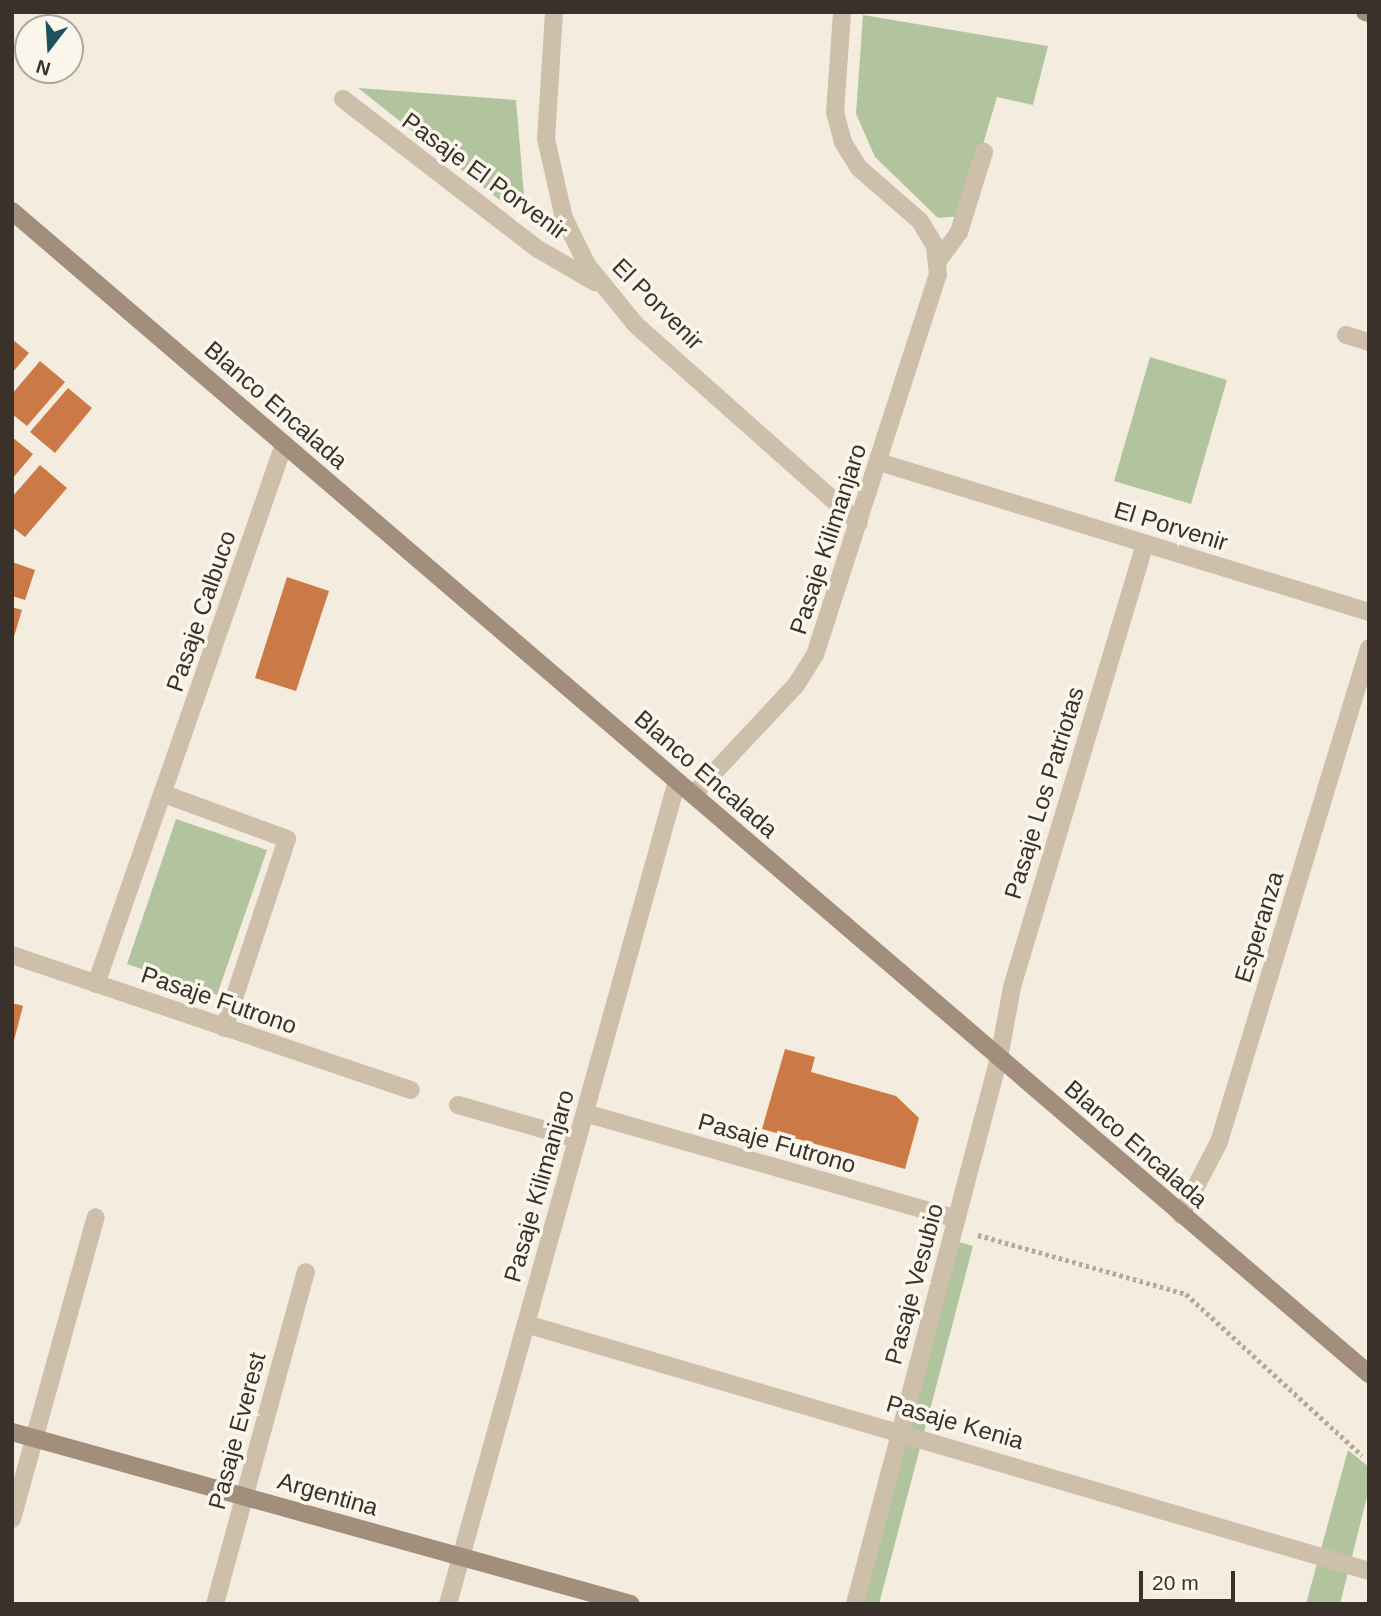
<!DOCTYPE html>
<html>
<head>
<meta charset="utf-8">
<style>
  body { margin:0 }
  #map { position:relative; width:1381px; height:1616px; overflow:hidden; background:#f4eddf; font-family:Helvetica,sans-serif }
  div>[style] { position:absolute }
  .green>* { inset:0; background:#b2c49e }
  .building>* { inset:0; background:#cb7946 }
  .path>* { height:4.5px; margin-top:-2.25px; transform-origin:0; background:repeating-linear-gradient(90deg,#b9a994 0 3.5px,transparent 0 7px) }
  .street>* { height:18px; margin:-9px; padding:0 9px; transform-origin:9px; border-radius:9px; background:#cdbfaa }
  .secondary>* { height:18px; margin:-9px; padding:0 9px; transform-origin:9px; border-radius:9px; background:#a18e7b }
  span { translate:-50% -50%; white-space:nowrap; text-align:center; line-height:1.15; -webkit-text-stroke:7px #fbf6ec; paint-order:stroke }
  .street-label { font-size:24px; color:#3a312a }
  .frame { position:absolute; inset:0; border:14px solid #3a312a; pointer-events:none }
  .north { position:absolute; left:14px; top:14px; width:70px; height:70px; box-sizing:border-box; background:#fbf6ec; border:2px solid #aea79e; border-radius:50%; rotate:197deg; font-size:19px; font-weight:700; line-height:28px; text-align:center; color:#3a312a }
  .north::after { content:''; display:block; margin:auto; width:24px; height:32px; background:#1d515e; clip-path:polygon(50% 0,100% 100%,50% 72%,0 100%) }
  .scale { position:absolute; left:1139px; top:1571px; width:96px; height:32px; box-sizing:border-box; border:4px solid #3a312a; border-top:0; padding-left:9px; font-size:21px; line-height:24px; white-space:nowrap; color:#3a312a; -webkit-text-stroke:5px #fbf6ec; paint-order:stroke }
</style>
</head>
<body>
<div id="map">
  <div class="green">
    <i style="clip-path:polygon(863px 15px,1048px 46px,1033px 105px,997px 97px,962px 216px,938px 218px,875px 157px,856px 114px)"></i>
    <i style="clip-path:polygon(358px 88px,516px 100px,524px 195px,518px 201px,501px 201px)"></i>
    <i style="clip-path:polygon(1150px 357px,1227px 380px,1191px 504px,1114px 481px)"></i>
    <i style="clip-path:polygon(176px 819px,267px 850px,217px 995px,127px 964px)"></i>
    <i style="clip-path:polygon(955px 1241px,973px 1246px,879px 1604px,860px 1604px)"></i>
    <i style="clip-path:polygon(1348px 1450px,1369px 1467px,1369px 1489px,1340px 1604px,1306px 1604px)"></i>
  </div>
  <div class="building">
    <i style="clip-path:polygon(12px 339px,29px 353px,12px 373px)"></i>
    <i style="clip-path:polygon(40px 361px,65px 382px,27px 426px,12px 414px,12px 394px)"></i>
    <i style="clip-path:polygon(68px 388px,92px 408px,55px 453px,30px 432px)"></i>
    <i style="clip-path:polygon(12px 437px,33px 454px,12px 479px)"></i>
    <i style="clip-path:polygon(40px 465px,67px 488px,25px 537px,12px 527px,12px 497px)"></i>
    <i style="clip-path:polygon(12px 562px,35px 570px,25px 600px,12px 596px)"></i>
    <i style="clip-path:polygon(287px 577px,329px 591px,296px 691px,255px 678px)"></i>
    <i style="clip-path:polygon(12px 607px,22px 610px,13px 640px,12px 640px)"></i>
    <i style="clip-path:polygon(12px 1003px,23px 1006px,13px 1044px,12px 1044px)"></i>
    <i style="clip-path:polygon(785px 1049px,815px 1057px,811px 1072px,896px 1096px,919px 1118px,905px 1169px,762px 1129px)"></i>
  </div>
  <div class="path">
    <i style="left:978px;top:1235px;width:216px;rotate:15.8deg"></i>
    <i style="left:1186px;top:1294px;width:239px;rotate:42.5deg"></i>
  </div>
  <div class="street">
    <i style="left:554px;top:12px;width:127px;rotate:93.6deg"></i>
    <i style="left:546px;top:139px;width:81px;rotate:77.2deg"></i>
    <i style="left:564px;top:218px;width:52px;rotate:63.9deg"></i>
    <i style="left:587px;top:265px;width:77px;rotate:50.8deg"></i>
    <i style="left:636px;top:325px;width:298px;rotate:41.6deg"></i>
    <i style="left:343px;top:99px;width:246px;rotate:37.6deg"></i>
    <i style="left:538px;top:249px;width:66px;rotate:30.1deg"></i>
    <i style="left:938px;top:261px;width:36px;rotate:-54deg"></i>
    <i style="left:959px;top:232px;width:84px;rotate:-72.6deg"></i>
    <i style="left:1346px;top:335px;width:24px;rotate:17deg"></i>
    <i style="left:879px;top:462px;width:512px;rotate:17.02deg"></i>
    <i style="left:164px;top:794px;width:131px;rotate:20.1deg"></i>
    <i style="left:287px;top:839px;width:199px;rotate:108.4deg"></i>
    <i style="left:693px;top:795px;width:151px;rotate:-46.9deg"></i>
    <i style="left:796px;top:685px;width:36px;rotate:-58deg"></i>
    <i style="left:815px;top:655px;width:399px;rotate:-72.1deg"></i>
    <i style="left:938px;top:275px;width:29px;rotate:-96deg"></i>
    <i style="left:935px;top:246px;width:29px;rotate:-121deg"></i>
    <i style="left:920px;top:221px;width:81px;rotate:-139deg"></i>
    <i style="left:859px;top:168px;width:31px;rotate:-122deg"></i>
    <i style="left:843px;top:142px;width:30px;rotate:-105deg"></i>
    <i style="left:835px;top:113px;width:101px;rotate:-86deg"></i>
    <i style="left:12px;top:955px;width:421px;rotate:18.7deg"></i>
    <i style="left:96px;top:984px;width:572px;rotate:-70.8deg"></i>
    <i style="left:458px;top:1105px;width:124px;rotate:15.9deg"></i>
    <i style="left:585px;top:1113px;width:386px;rotate:15.9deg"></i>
    <i style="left:1181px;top:1215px;width:82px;rotate:-62.5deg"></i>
    <i style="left:1219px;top:1142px;width:516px;rotate:-73.11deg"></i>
    <i style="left:526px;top:1324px;width:878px;rotate:16.33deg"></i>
    <i style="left:12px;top:1519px;width:313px;rotate:-74.5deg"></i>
    <i style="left:215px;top:1604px;width:344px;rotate:-74.7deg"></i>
    <i style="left:448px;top:1604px;width:854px;rotate:-74.45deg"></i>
    <i style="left:855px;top:1604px;width:565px;rotate:-75.23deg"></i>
    <i style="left:999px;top:1058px;width:72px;rotate:-79.6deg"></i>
    <i style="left:1012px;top:987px;width:463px;rotate:-73.3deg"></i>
  </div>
  <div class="secondary">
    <i style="left:1365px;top:12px;width:4px;rotate:14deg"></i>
    <i style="left:12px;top:211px;width:1787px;rotate:40.6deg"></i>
    <i style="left:12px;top:1432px;width:642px;rotate:15.53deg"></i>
  </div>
  <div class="street-label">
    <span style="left:485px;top:176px;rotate:36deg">Pasaje El Porvenir</span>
    <span style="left:658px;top:304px;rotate:45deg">El Porvenir</span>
    <span style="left:276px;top:405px;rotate:41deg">Blanco Encalada</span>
    <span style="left:1171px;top:526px;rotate:17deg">El Porvenir</span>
    <span style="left:828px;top:539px;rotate:-72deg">Pasaje Kilimanjaro</span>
    <span style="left:201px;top:611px;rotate:-71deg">Pasaje Calbuco</span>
    <span style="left:706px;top:774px;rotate:41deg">Blanco Encalada</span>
    <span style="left:1044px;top:793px;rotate:-73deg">Pasaje Los Patriotas</span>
    <span style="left:1259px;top:927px;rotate:-73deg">Esperanza</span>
    <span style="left:219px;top:1000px;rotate:19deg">Pasaje Futrono</span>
    <span style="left:777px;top:1143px;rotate:16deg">Pasaje Futrono</span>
    <span style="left:1136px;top:1144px;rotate:41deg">Blanco Encalada</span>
    <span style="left:539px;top:1186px;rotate:-74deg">Pasaje Kilimanjaro</span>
    <span style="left:914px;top:1284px;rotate:-75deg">Pasaje Vesubio</span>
    <span style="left:955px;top:1422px;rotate:16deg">Pasaje Kenia</span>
    <span style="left:237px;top:1431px;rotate:-75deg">Pasaje Everest</span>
    <span style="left:328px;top:1494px;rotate:16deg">Argentina</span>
  </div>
  <div class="frame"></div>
  <div class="north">N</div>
  <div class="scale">20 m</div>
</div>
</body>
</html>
